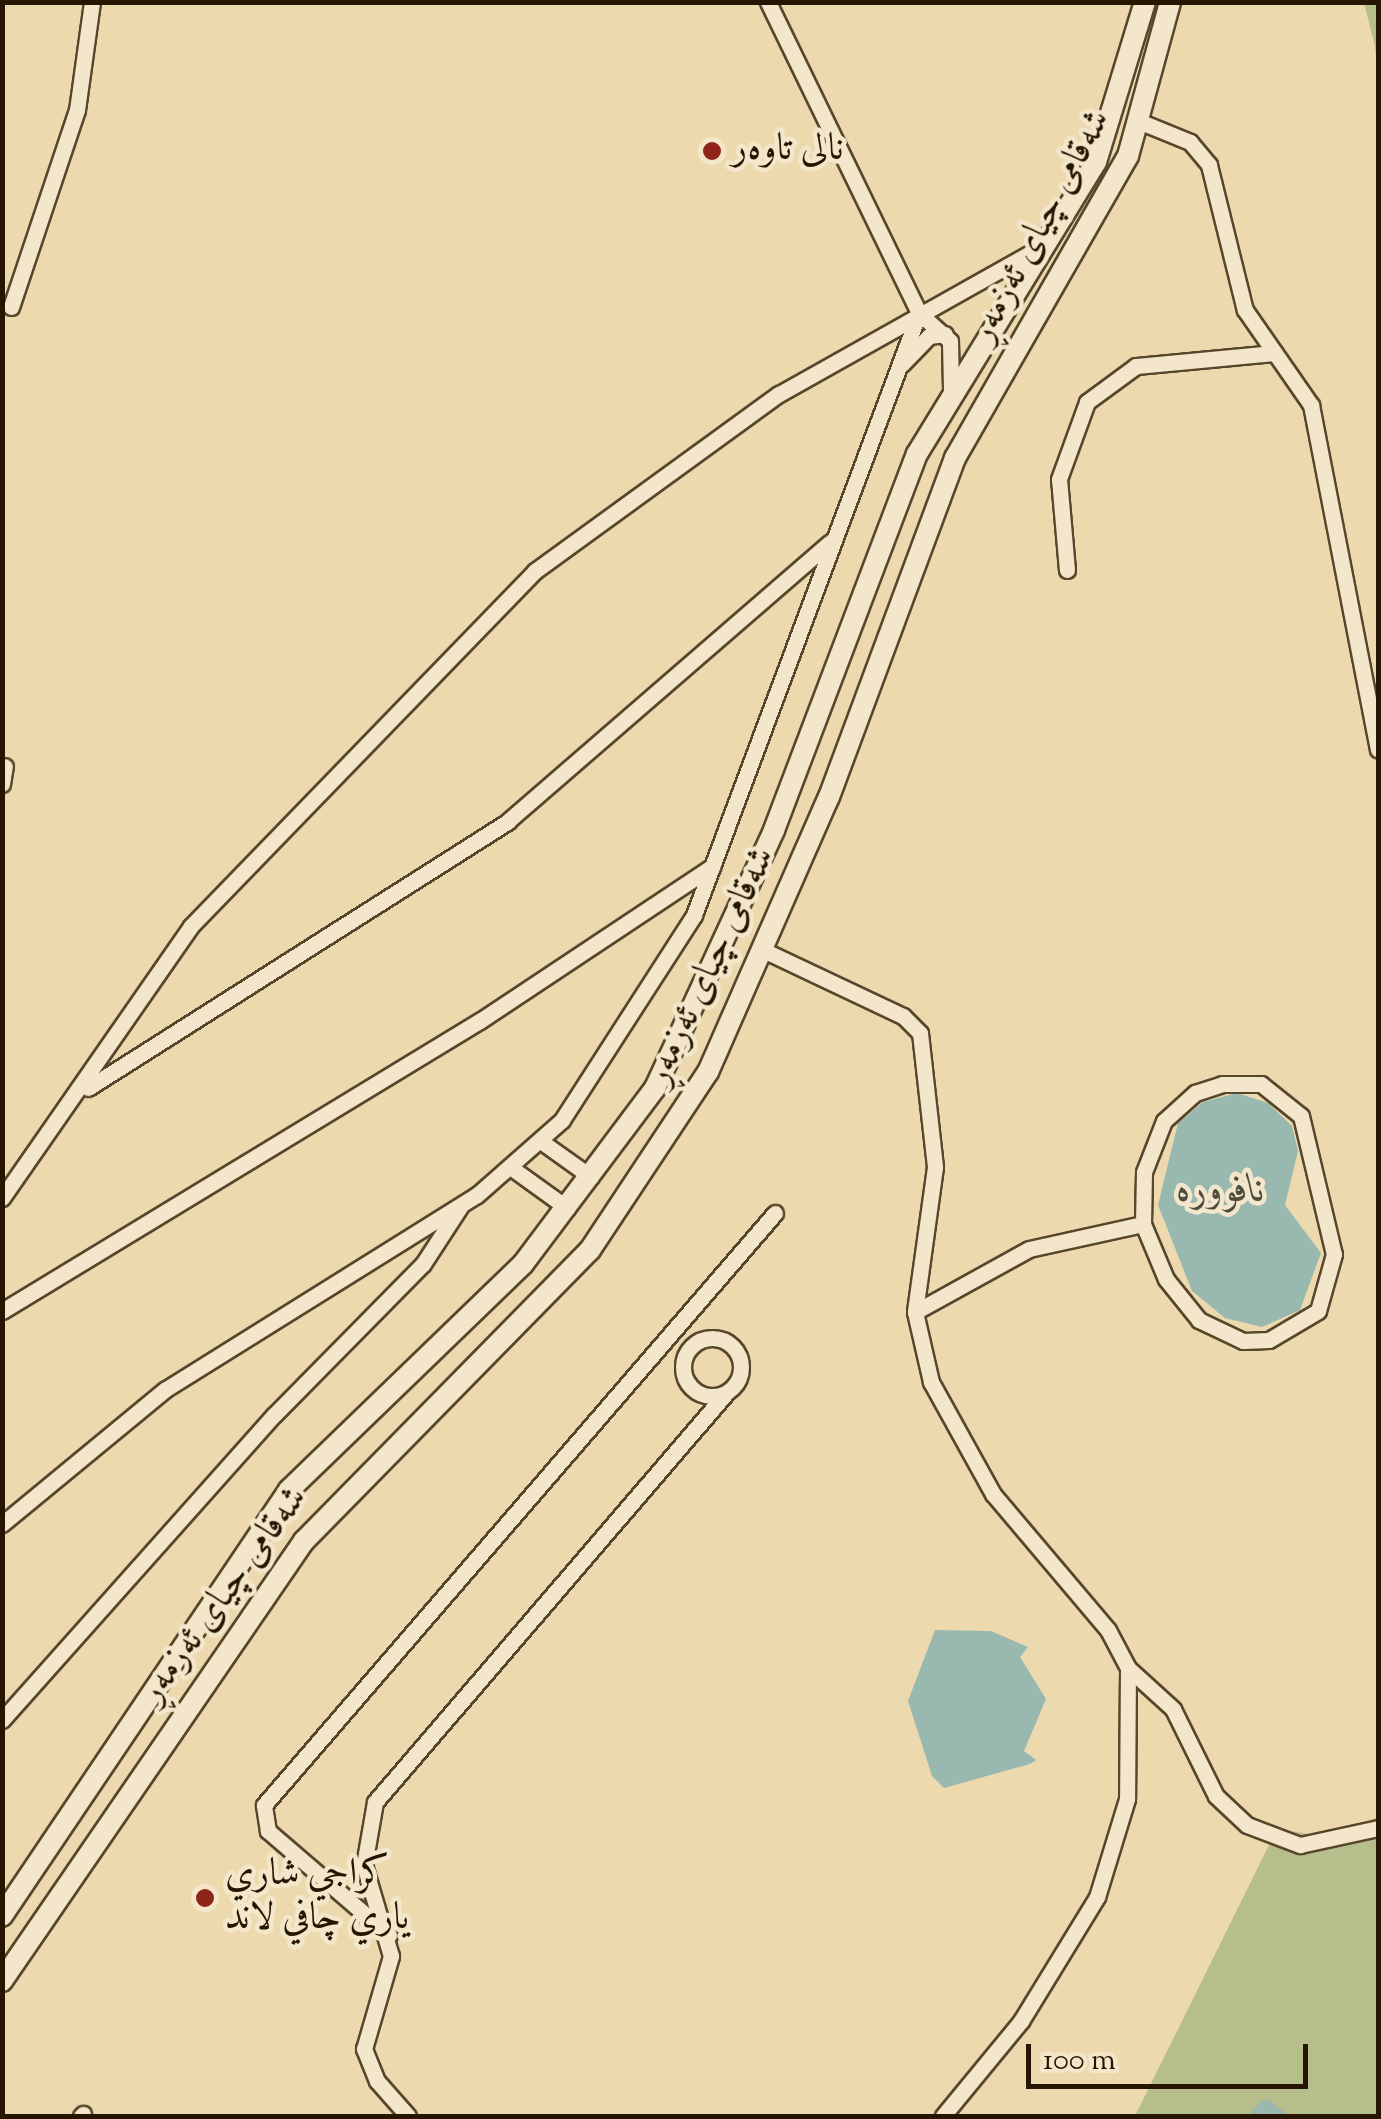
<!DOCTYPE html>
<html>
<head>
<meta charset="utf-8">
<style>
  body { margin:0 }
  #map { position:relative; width:1381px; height:2119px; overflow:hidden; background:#ecd9ae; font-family:"Sorts Mill Goudy",Amiri,serif }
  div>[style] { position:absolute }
  .green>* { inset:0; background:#b6bf8b }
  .water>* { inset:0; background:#99b9b0 }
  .roads { filter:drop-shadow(2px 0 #58462c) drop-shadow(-2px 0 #58462c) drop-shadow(0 2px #58462c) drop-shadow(0 -2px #58462c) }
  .street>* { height:15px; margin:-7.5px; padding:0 7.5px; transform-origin:7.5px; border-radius:7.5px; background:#f3e6ca }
  .street>.ring { margin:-7.5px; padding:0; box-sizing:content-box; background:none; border:15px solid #f3e6ca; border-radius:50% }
  .secondary>* { height:20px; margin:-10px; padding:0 10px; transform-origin:10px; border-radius:10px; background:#f3e6ca }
  .dots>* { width:28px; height:28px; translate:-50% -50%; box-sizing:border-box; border:5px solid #f3e6ca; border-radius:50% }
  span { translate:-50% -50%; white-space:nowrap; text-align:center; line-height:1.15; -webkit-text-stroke:9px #f3e6ca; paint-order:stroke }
  .poi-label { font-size:38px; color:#261500 }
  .left { translate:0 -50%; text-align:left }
  .street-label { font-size:38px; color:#261500 }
  .water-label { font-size:40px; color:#4e4e3e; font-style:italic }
  .frame { position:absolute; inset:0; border:5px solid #261500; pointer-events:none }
  .scale { position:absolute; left:1026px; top:2044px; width:282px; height:45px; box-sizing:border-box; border:5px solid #261500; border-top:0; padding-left:12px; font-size:30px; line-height:35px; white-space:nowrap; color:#261500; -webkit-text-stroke:8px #f3e6ca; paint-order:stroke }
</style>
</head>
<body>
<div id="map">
  <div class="green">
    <i style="clip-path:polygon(1364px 3px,1378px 3px,1378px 78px,1375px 46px)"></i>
    <i style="clip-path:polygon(1378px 1817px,1378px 2116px,1135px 2116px,1277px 1829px,1329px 1837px)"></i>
  </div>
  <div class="water">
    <i style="clip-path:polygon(1237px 1093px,1268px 1103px,1292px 1126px,1298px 1151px,1285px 1205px,1321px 1253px,1300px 1310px,1262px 1327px,1225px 1318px,1192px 1291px,1158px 1205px,1178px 1123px,1203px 1102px)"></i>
    <i style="clip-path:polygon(935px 1630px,991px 1631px,1028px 1647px,1020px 1657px,1046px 1699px,1024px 1751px,1036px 1760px,1030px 1764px,944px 1788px,932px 1776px,908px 1701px)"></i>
    <i style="clip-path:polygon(1269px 2100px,1289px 2116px,1249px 2116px,1260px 2102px)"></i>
  </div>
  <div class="roads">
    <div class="street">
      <i style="left:768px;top:2px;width:346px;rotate:64.1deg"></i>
      <i style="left:919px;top:313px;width:42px;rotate:42.1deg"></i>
      <i style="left:950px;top:341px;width:48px;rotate:88.8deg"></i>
      <i style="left:1141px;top:122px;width:53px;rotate:22.2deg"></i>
      <i style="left:1190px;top:142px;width:30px;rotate:50deg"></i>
      <i style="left:1209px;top:165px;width:149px;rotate:76.1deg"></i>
      <i style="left:1245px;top:310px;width:116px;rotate:55.2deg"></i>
      <i style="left:1311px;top:405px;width:351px;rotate:79deg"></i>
      <i style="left:11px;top:307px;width:208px;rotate:-71.5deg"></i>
      <i style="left:77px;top:110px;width:109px;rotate:-82.1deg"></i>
      <i style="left:902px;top:364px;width:39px;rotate:-46deg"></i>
      <i style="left:929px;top:336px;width:16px;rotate:-7deg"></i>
      <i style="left:1067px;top:570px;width:91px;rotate:-95deg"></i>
      <i style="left:1059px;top:479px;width:82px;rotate:-70deg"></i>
      <i style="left:1087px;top:402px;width:61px;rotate:-36.3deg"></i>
      <i style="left:1136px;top:366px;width:139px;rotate:-5.4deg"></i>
      <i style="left:2px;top:784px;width:18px;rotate:-81deg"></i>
      <i style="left:761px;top:949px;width:157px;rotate:25.3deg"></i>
      <i style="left:903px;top:1016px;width:24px;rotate:45deg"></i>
      <i style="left:920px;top:1033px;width:135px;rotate:83.6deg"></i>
      <i style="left:935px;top:1167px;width:146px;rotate:97.9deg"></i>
      <i style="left:915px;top:1312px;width:72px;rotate:77.1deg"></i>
      <i style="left:931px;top:1382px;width:128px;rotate:61deg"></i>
      <i style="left:993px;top:1494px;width:178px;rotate:49.8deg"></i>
      <i style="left:1108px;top:1630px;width:43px;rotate:62.2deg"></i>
      <i style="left:1128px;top:1668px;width:131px;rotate:90.4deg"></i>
      <i style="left:1127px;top:1799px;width:102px;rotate:107deg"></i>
      <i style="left:1097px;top:1897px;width:145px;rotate:121.5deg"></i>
      <i style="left:1021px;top:2021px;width:123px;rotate:129.4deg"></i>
      <i style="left:1222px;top:1084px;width:39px"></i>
      <i style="left:1261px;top:1084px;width:51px;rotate:38.7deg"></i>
      <i style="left:1301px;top:1116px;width:142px;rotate:76.6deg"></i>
      <i style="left:1334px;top:1254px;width:59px;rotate:105.7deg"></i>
      <i style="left:1318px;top:1311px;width:57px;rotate:149.4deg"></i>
      <i style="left:1269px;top:1340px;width:26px;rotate:178deg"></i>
      <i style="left:1243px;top:1341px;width:49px;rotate:-154.5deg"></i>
      <i style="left:1199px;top:1320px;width:53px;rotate:-128.8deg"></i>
      <i style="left:1166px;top:1279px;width:60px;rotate:-112.7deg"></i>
      <i style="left:1143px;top:1224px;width:52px;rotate:-88.9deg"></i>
      <i style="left:1144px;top:1172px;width:55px;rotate:-68.6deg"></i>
      <i style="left:1164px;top:1121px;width:42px;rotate:-42.1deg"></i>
      <i style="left:1195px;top:1093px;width:28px;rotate:-18deg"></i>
      <i style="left:88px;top:1088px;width:498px;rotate:-32.4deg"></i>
      <i style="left:508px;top:821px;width:425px;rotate:-40.9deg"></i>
      <i style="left:542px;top:1142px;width:60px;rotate:35.5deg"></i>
      <i style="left:513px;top:1169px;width:67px;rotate:35.8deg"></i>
      <i style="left:2px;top:1198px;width:331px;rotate:-55.2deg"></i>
      <i style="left:191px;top:926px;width:494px;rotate:-45.9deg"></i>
      <i style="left:535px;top:571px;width:301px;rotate:-36deg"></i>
      <i style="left:779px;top:394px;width:304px;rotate:-29.3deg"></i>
      <i style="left:2px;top:1311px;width:560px;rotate:-31.28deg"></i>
      <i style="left:481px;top:1020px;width:278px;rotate:-33.6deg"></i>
      <i style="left:915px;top:1312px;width:130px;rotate:-28.9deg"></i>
      <i style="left:1029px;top:1249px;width:117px;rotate:-12.4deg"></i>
      <i class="ring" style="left:683px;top:1338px;width:43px;height:43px"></i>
      <i style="left:2px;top:1524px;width:212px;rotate:-39.5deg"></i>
      <i style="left:166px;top:1389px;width:367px;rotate:-32deg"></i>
      <i style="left:477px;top:1195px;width:113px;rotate:-41.4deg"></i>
      <i style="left:562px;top:1120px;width:244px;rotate:-57.2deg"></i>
      <i style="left:694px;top:915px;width:643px;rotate:-69.51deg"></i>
      <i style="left:1128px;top:1668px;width:61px;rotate:42.3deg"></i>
      <i style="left:1173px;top:1709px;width:97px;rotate:63.7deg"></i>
      <i style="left:1216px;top:1796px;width:42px;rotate:43.1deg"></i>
      <i style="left:1247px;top:1825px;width:57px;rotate:20.7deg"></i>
      <i style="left:1300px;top:1845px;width:80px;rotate:-12.3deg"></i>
      <i style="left:2px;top:1720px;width:409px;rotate:-48.3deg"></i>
      <i style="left:274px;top:1415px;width:212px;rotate:-45.4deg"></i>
      <i style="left:423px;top:1264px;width:68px;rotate:-57deg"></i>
      <i style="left:389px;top:1935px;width:160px;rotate:-139.3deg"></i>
      <i style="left:268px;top:1831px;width:26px;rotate:-99deg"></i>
      <i style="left:264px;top:1805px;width:782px;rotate:-49.2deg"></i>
      <i style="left:81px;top:2116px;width:3px;rotate:-45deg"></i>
      <i style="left:408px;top:2116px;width:47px;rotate:-131.5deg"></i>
      <i style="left:377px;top:2081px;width:35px;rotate:-112deg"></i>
      <i style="left:364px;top:2049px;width:97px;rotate:-73.8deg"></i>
      <i style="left:391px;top:1956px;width:95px;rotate:-106.5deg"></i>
      <i style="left:364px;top:1865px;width:64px;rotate:-80.1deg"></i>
      <i style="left:375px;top:1802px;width:540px;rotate:-49.35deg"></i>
    </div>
    <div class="secondary">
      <i style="left:2px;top:1916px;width:514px;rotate:-56.03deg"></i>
      <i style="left:289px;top:1490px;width:325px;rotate:-44deg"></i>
      <i style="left:523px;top:1264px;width:220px;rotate:-53.1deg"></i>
      <i style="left:655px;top:1088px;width:284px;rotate:-65.2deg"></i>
      <i style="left:774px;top:830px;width:402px;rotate:-69.2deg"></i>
      <i style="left:917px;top:454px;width:342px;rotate:-58.5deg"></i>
      <i style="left:1096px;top:162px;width:167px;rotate:-73deg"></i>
      <i style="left:2px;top:1981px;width:534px;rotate:-55.54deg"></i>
      <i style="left:304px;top:1541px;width:408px;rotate:-45.5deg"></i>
      <i style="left:590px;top:1250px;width:214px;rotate:-56.5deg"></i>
      <i style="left:708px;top:1072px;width:300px;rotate:-66.3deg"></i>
      <i style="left:829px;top:797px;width:362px;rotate:-69.6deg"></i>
      <i style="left:955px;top:458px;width:348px;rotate:-60.2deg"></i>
      <i style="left:1128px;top:156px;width:160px;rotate:-74.7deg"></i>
    </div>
  </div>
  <div class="dots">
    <i style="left:712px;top:151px;background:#8f2418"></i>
    <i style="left:205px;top:1898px;background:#8f2418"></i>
  </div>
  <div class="poi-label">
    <span class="left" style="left:732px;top:151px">نالی تاوەر</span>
    <span class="left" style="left:225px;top:1898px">كراجي شاري<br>ياري چافي لاند</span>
  </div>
  <div class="street-label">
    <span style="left:1042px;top:227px;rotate:-62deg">شەقامی چیای ئەزمەڕ</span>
    <span style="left:712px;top:967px;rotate:-65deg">شەقامی چیای ئەزمەڕ</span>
    <span style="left:225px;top:1596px;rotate:-54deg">شەقامی چیای ئەزمەڕ</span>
  </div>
  <div class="water-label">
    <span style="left:1221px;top:1192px">نافوورە</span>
  </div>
  <div class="frame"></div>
  <div class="scale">100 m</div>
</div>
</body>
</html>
